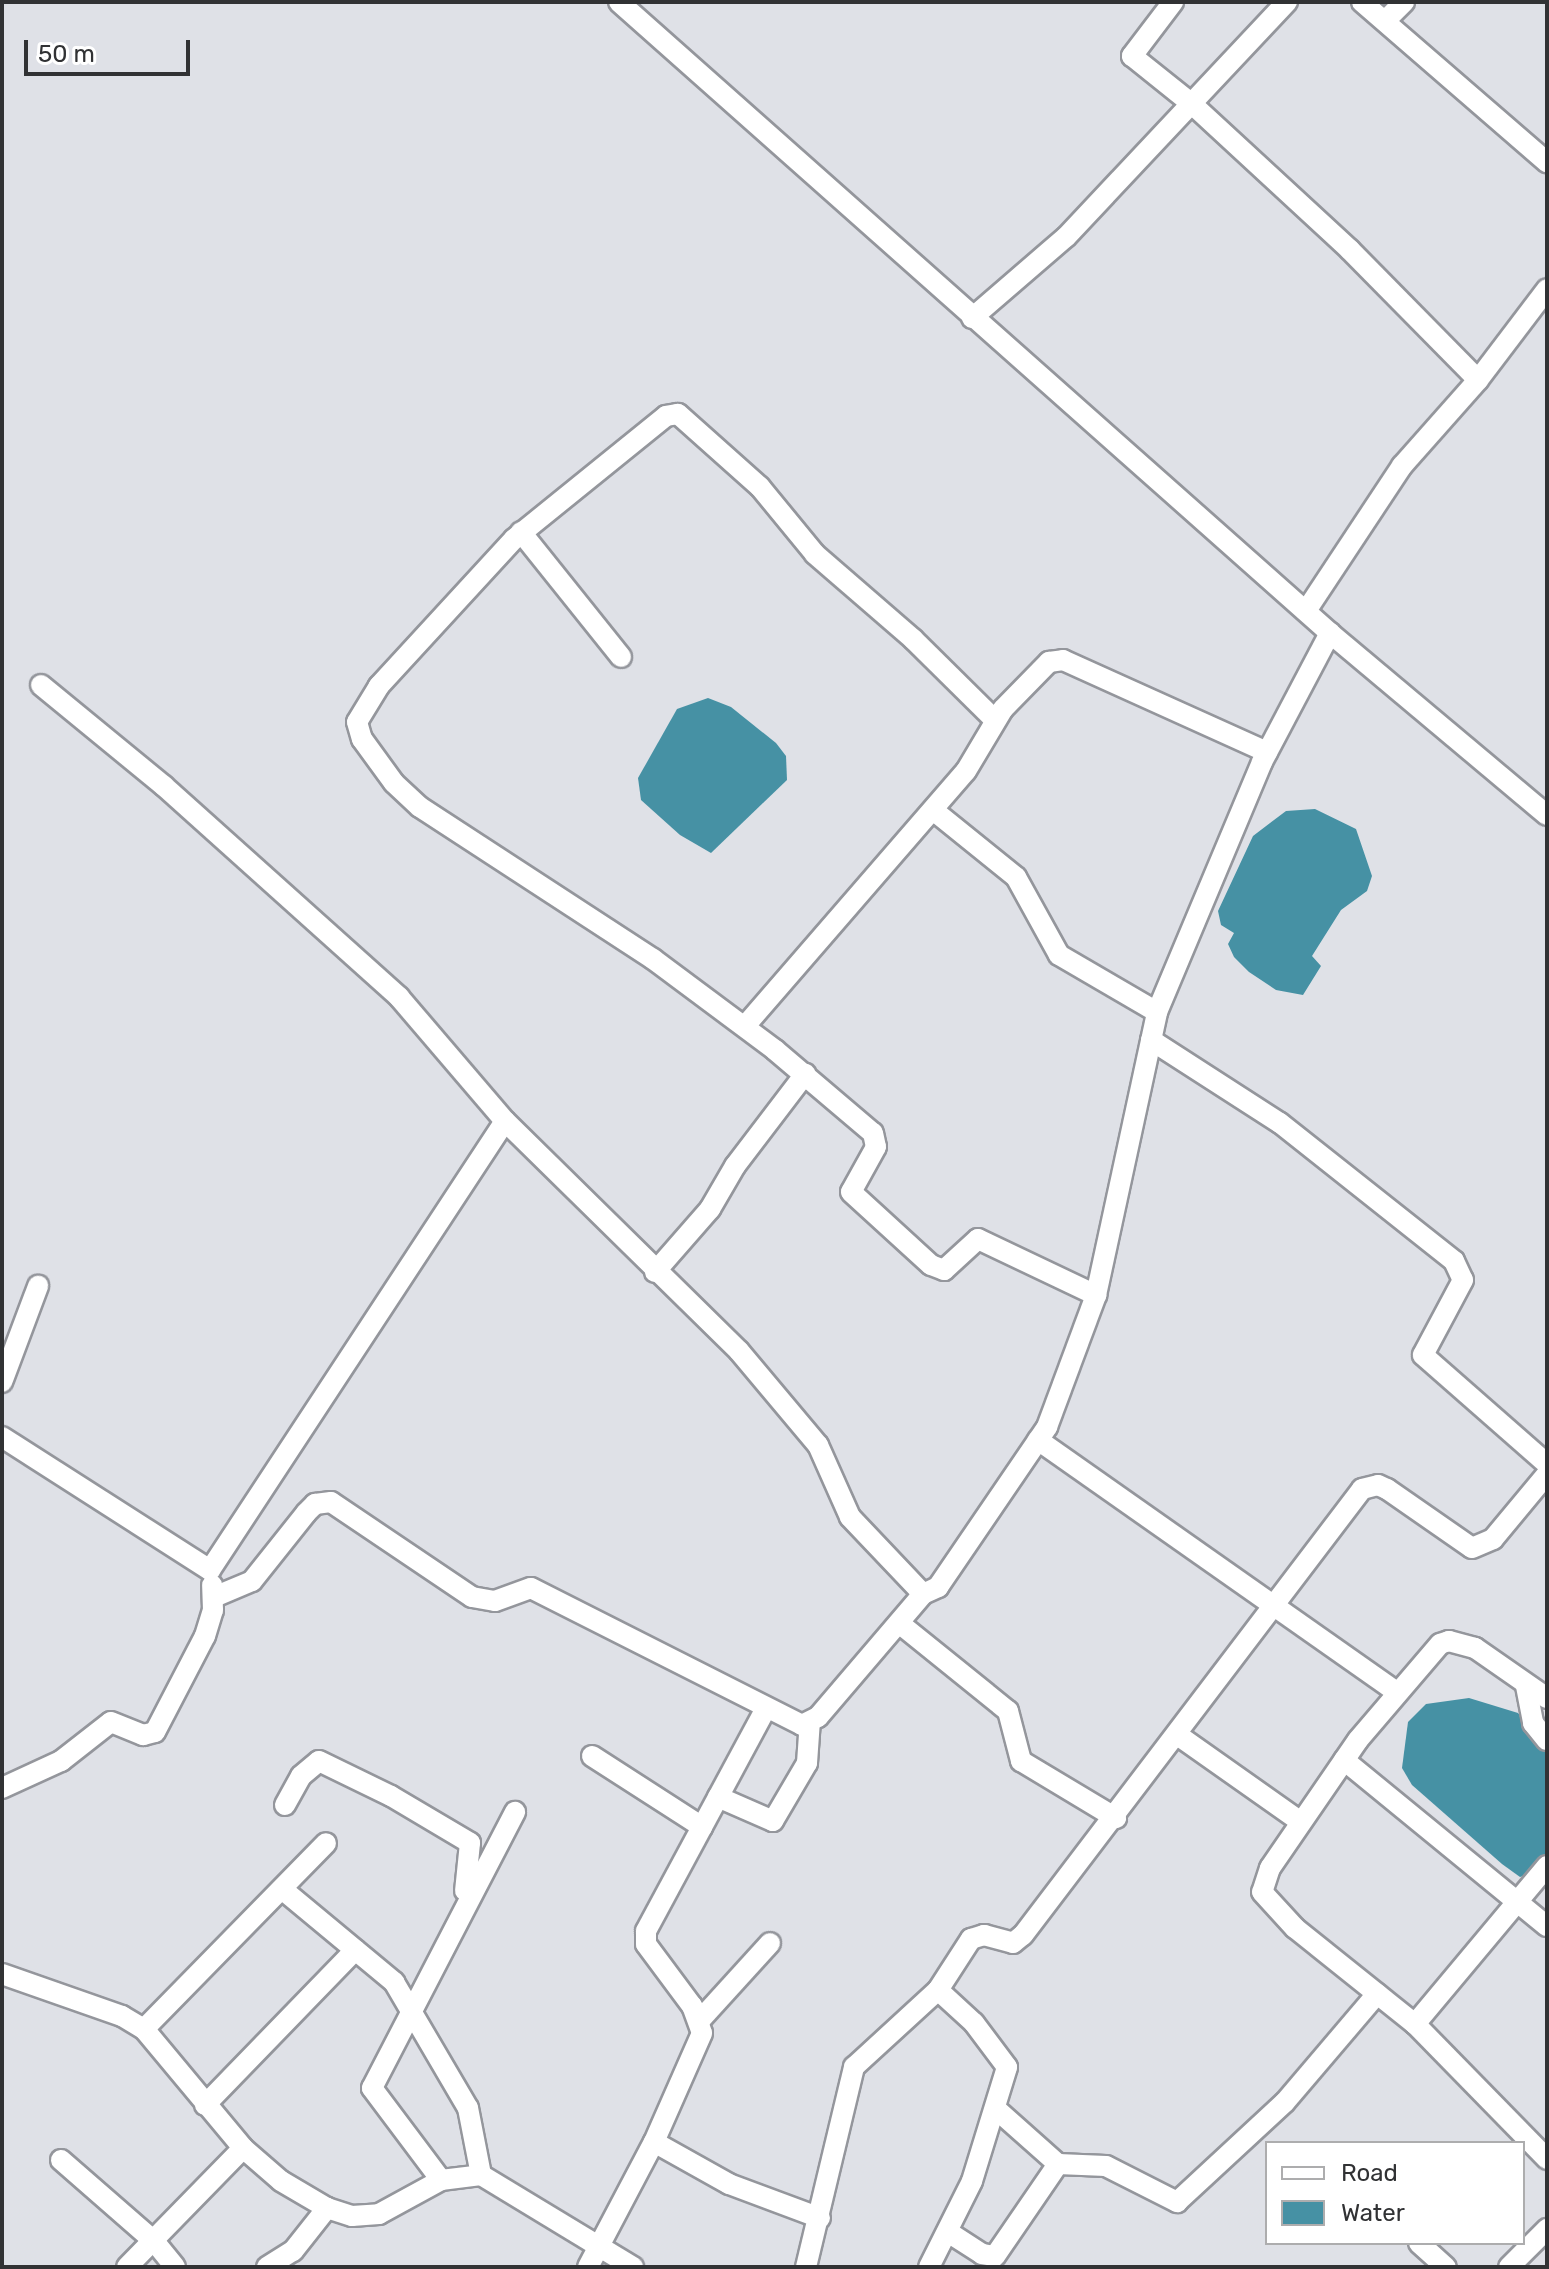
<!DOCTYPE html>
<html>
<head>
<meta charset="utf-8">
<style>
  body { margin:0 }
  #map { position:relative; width:1549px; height:2269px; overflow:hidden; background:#dfe1e7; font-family:Rubik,sans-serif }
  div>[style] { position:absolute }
  .water>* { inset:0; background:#4691a4 }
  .roads { filter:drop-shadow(2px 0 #94969c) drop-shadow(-2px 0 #94969c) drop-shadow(0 2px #94969c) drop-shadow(0 -2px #94969c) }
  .minor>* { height:20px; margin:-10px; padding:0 10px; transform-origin:10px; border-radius:10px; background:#fff }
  span { translate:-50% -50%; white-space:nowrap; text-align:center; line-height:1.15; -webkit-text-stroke:8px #fff; paint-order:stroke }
  .frame { position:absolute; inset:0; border:4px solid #313234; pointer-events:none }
  .legend { position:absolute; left:1265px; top:2141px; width:260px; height:104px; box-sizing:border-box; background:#fff; border:2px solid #adadae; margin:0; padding:10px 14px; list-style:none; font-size:24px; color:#313234 }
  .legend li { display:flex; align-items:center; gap:16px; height:40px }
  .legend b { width:40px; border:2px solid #adadae }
  .scale { position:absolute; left:24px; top:40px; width:166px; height:36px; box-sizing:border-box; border:4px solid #313234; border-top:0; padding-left:10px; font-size:24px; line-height:28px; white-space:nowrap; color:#313234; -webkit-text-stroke:6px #fff; paint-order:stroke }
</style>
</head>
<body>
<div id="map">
  <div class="water">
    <i style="clip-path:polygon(708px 698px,731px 707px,776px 743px,786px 756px,787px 780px,711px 853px,680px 835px,641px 800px,638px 778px,677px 709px)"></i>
    <i style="clip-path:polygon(1315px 809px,1356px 829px,1372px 876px,1367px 891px,1341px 910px,1312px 956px,1321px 966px,1303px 995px,1276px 990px,1249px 972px,1234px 957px,1228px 944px,1234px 933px,1221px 925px,1218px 911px,1253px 836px,1286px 811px)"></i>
    <i style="clip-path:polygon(1469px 1698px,1518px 1713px,1547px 1748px,1547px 1857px,1531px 1874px,1520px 1877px,1502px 1864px,1412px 1785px,1402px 1768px,1408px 1722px,1426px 1704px)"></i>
  </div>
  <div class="roads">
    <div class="minor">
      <i style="left:619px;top:2px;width:951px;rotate:41.59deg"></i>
      <i style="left:1330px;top:633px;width:283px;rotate:40deg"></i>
      <i style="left:1173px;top:2px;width:68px;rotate:127.2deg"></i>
      <i style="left:1132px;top:56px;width:77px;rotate:38.7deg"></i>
      <i style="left:1192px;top:104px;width:215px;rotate:42.7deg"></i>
      <i style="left:1350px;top:250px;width:182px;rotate:45.4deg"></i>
      <i style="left:1362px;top:2px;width:245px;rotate:40.9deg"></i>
      <i style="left:1385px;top:21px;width:27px;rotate:-45deg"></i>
      <i style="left:972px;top:318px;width:124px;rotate:-40.8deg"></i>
      <i style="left:1066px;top:237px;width:323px;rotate:-46.8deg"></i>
      <i style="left:521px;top:532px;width:160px;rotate:51.3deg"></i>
      <i style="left:1306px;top:611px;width:174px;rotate:-56.5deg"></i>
      <i style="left:1402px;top:466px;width:115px;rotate:-48.5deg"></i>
      <i style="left:1478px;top:380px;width:114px;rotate:-52.8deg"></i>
      <i style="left:41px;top:685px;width:159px;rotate:39.4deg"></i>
      <i style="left:164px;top:786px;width:316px;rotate:41.9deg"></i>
      <i style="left:399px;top:997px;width:163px;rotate:49.5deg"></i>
      <i style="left:505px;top:1121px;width:328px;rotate:44.5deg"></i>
      <i style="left:739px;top:1351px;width:123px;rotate:50deg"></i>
      <i style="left:818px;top:1445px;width:79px;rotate:66deg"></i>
      <i style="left:850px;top:1517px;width:106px;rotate:46.5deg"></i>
      <i style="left:923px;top:1594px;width:17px;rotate:-25deg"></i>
      <i style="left:938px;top:1587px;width:194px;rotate:-55.7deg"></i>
      <i style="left:1047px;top:1427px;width:141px;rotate:-69.6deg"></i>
      <i style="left:1096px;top:1295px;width:289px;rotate:-77.8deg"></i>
      <i style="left:1157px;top:1012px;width:271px;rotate:-67.2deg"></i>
      <i style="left:1262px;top:762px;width:146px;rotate:-62.2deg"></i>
      <i style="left:995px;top:720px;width:115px;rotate:-135.4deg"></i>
      <i style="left:913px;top:639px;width:130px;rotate:-139.1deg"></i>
      <i style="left:815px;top:554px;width:87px;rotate:-129.4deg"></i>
      <i style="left:760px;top:487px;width:110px;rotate:-138.3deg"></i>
      <i style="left:678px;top:414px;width:12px;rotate:171deg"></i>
      <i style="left:666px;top:416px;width:196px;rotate:141deg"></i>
      <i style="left:514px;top:539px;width:200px;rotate:132.6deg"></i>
      <i style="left:379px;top:686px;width:42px;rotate:121.4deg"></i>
      <i style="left:357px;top:722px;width:18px;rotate:74deg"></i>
      <i style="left:362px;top:739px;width:54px;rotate:54deg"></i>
      <i style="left:394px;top:783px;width:35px;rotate:43deg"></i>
      <i style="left:420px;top:807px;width:278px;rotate:33.1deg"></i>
      <i style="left:653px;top:959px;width:152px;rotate:36.7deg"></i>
      <i style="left:775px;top:1050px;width:128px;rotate:40.3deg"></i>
      <i style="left:873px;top:1133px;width:14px;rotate:78deg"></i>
      <i style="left:876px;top:1147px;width:51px;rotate:119.1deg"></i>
      <i style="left:851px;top:1192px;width:108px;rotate:42.4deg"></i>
      <i style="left:931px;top:1265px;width:14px;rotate:21deg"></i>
      <i style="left:944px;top:1270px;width:46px;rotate:-42.4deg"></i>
      <i style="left:978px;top:1239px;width:131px;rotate:25.4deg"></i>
      <i style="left:933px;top:810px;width:107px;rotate:38.9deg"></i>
      <i style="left:1016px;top:877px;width:89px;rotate:61.1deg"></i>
      <i style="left:1059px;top:955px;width:113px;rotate:30.2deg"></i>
      <i style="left:745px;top:1026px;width:337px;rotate:-49.1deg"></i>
      <i style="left:966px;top:771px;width:72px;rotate:-59.2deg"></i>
      <i style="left:1003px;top:709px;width:66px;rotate:-45.6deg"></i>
      <i style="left:1049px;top:662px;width:14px;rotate:-8deg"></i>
      <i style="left:1063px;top:660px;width:224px;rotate:24.3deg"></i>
      <i style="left:1151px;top:1040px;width:153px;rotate:32.8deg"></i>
      <i style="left:1280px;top:1123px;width:222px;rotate:38.4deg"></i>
      <i style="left:1454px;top:1261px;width:21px;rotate:65deg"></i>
      <i style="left:1463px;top:1280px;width:85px;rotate:118.1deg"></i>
      <i style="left:1423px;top:1355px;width:165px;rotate:41.3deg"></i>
      <i style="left:655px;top:1272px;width:84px;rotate:-48.9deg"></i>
      <i style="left:710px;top:1209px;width:50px;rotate:-59.8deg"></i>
      <i style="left:735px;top:1166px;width:116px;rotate:-52.7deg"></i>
      <i style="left:2px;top:1382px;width:103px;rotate:-69.4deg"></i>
      <i style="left:2px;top:1437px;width:247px;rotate:32.6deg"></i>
      <i style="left:210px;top:1570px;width:537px;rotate:-56.69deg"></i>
      <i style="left:1038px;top:1440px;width:439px;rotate:35.1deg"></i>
      <i style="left:214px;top:1597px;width:41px;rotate:-22.8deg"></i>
      <i style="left:252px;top:1581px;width:87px;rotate:-51.5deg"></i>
      <i style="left:306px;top:1513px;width:13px;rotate:-45deg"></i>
      <i style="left:315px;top:1504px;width:16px;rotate:-7deg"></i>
      <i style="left:331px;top:1502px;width:170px;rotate:34deg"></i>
      <i style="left:472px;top:1597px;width:23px;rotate:10deg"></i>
      <i style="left:495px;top:1601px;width:38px;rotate:-20deg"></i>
      <i style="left:531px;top:1588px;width:304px;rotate:26.8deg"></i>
      <i style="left:802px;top:1725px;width:18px;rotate:-27deg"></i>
      <i style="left:818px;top:1717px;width:162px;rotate:-49.5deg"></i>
      <i style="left:899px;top:1623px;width:140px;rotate:38.9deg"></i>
      <i style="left:1008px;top:1711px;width:52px;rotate:75.4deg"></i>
      <i style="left:1021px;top:1761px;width:111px;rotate:31deg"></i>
      <i style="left:1526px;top:1686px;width:38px;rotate:79deg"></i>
      <i style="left:1533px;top:1723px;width:22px;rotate:51deg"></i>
      <i style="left:1547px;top:1698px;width:88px;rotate:-145.2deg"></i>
      <i style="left:1475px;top:1648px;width:27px;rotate:-165deg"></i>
      <i style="left:1449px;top:1641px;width:9px;rotate:162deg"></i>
      <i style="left:1440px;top:1644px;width:126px;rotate:130.5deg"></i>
      <i style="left:1358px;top:1740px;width:155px;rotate:124.5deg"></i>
      <i style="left:1270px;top:1868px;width:25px;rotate:108deg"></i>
      <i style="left:1262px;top:1892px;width:49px;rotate:47.5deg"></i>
      <i style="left:1295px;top:1928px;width:154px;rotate:38.7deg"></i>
      <i style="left:1415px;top:2024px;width:189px;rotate:45.6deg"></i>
      <i style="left:1179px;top:1736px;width:149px;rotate:35.2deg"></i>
      <i style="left:592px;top:1756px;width:131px;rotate:32.8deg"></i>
      <i style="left:1344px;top:1760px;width:262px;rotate:39.3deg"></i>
      <i style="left:2px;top:1788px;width:65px;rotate:-24.6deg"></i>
      <i style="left:61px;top:1761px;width:63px;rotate:-38deg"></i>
      <i style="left:111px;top:1722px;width:35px;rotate:22deg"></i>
      <i style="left:143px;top:1735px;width:12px;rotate:-14deg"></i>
      <i style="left:155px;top:1732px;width:108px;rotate:-62.5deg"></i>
      <i style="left:205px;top:1636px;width:27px;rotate:-73deg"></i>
      <i style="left:213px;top:1610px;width:25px;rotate:-92deg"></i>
      <i style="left:718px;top:1797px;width:60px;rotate:23.6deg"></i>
      <i style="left:773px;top:1821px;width:67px;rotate:-59.6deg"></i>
      <i style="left:807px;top:1763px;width:39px;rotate:-86deg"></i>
      <i style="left:285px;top:1805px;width:33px;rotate:-61deg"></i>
      <i style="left:301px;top:1776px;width:23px;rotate:-40deg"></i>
      <i style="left:319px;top:1761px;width:80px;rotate:25.9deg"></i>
      <i style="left:391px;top:1796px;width:92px;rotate:30.7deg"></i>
      <i style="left:470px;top:1843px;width:48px;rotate:95.9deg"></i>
      <i style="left:282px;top:1889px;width:146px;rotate:39.7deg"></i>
      <i style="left:394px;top:1982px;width:146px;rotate:59.6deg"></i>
      <i style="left:468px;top:2108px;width:68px;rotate:79deg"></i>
      <i style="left:2px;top:1974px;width:127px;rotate:19.3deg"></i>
      <i style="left:122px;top:2016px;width:26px;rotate:31deg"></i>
      <i style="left:144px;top:2029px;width:155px;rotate:50.2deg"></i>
      <i style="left:243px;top:2148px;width:50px;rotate:41deg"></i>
      <i style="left:281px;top:2181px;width:53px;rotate:30.4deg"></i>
      <i style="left:327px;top:2208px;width:26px;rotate:18deg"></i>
      <i style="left:352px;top:2216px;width:27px;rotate:-4deg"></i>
      <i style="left:379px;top:2214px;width:71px;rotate:-28.7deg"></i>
      <i style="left:441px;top:2180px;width:40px;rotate:-7.1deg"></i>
      <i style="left:481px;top:2175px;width:178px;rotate:31.2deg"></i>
      <i style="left:700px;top:2020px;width:104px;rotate:-47.7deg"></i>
      <i style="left:1415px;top:2024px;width:206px;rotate:-50.1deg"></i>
      <i style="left:144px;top:2029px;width:260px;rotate:-45.6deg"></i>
      <i style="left:205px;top:2105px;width:216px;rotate:-45.9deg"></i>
      <i style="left:996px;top:2109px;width:83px;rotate:41.6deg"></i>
      <i style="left:1058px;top:2164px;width:48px;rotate:2.4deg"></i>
      <i style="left:1106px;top:2166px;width:80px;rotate:26.9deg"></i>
      <i style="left:1177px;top:2202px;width:147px;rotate:-42.8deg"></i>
      <i style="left:1285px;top:2102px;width:142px;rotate:-49.6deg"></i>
      <i style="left:654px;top:2142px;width:86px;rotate:29.2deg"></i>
      <i style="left:729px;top:2184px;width:97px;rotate:20.5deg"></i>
      <i style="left:61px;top:2160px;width:123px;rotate:41.1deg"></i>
      <i style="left:154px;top:2241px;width:33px;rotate:51deg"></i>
      <i style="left:441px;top:2180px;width:115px;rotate:-126.9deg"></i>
      <i style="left:372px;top:2088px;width:311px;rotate:-62.6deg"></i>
      <i style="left:948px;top:2232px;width:40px;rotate:32.9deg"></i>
      <i style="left:982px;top:2254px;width:13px;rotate:9deg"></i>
      <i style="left:995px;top:2256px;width:112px;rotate:-55.6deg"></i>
      <i style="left:1419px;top:2243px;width:36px;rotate:42deg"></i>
      <i style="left:127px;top:2267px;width:166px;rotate:-45.7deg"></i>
      <i style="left:267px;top:2267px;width:31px;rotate:-32deg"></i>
      <i style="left:293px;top:2251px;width:55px;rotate:-51.7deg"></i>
      <i style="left:588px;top:2267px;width:141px;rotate:-62.2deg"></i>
      <i style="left:654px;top:2142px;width:119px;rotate:-66.2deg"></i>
      <i style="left:702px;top:2033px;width:29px;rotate:-110deg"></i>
      <i style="left:692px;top:2006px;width:77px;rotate:-126.6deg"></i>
      <i style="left:646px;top:1944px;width:13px;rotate:-90deg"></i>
      <i style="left:646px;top:1931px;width:253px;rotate:-61.7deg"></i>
      <i style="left:806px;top:2267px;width:206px;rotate:-76.5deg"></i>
      <i style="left:854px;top:2067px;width:114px;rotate:-42.5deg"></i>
      <i style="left:938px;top:1990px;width:61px;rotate:-57.1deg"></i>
      <i style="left:971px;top:1939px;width:14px;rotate:-17deg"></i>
      <i style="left:984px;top:1935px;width:30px;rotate:15deg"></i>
      <i style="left:1013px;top:1943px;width:13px;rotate:-39deg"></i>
      <i style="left:1023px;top:1935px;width:560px;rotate:-52.76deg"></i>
      <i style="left:1362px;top:1489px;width:16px;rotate:-14deg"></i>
      <i style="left:1378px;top:1485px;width:10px;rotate:24deg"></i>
      <i style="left:1387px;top:1489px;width:103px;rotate:34.8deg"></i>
      <i style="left:1472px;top:1548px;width:23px;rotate:-23deg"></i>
      <i style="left:1493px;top:1539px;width:85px;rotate:-50.3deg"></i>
      <i style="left:929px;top:2267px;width:96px;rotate:-63.4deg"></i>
      <i style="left:972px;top:2181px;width:119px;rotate:-72.9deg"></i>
      <i style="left:1007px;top:2067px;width:55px;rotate:-126.9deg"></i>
      <i style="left:974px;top:2023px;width:49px;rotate:-137.5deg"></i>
      <i style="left:1509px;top:2267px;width:54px;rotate:-45deg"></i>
    </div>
  </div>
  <div class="frame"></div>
  <ul class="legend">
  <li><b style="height:10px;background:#fff"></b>Road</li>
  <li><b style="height:22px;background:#4691a4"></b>Water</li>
  </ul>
  <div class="scale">50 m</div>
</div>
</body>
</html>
